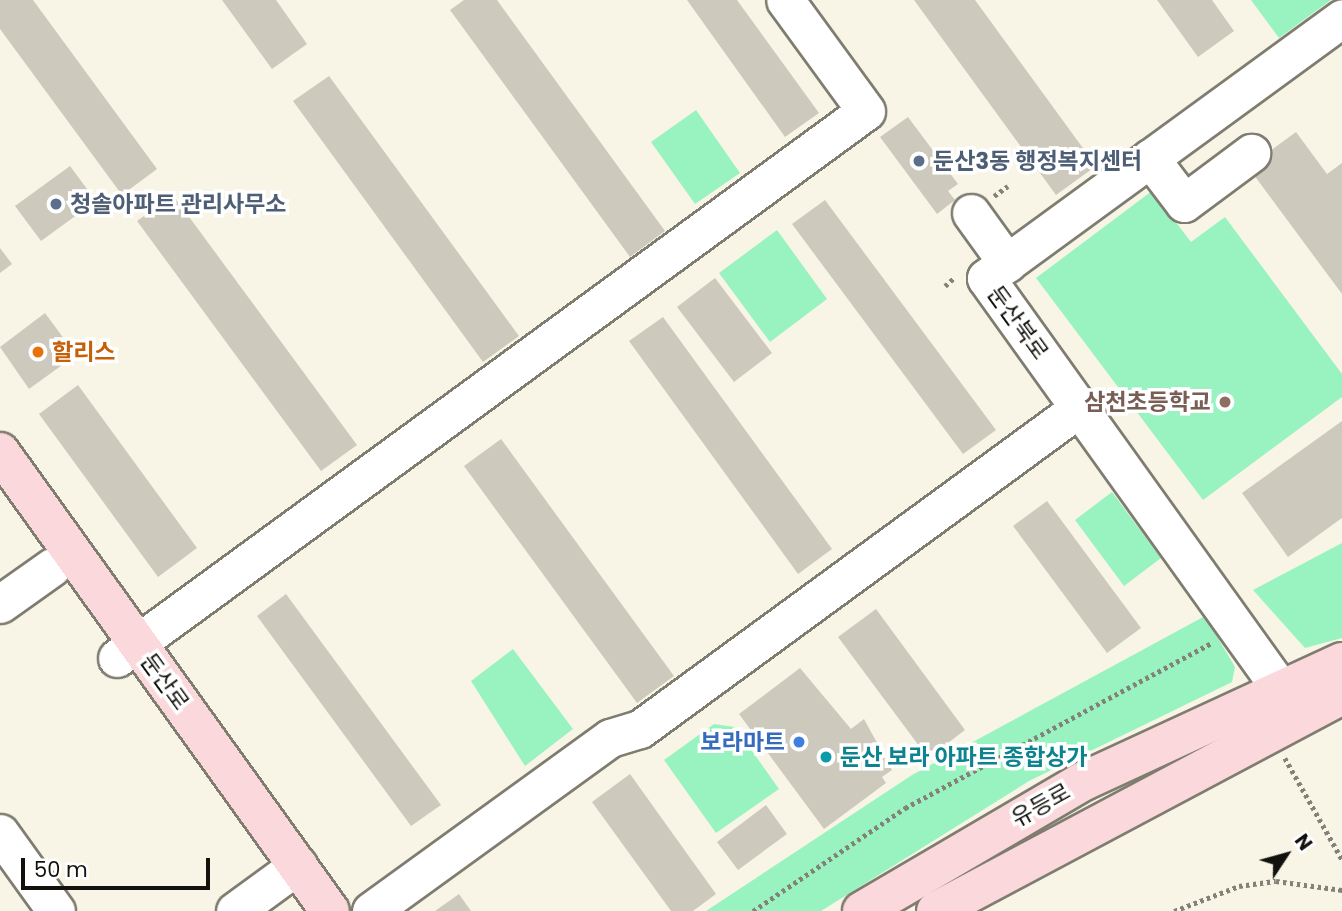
<!DOCTYPE html>
<html>
<head>
<meta charset="utf-8">
<style>
  body { margin:0 }
  #map { position:relative; width:1342px; height:911px; overflow:hidden; background:#f8f5e7; font-family:Poppins,"Noto Sans KR",sans-serif }
  div>[style] { position:absolute }
  .green>* { inset:0; background:#99f3c0 }
  .building>* { inset:0; background:#cdcabd }
  .path>* { height:4.5px; margin-top:-2.25px; transform-origin:0; background:repeating-linear-gradient(90deg,#838178 0 3.5px,transparent 0 7px) }
  .roads { filter:drop-shadow(2px 0 #7f7c70) drop-shadow(-2px 0 #7f7c70) drop-shadow(0 2px #7f7c70) drop-shadow(0 -2px #7f7c70) }
  .minor>* { height:37px; margin:-18.5px; padding:0 18.5px; transform-origin:18.5px; border-radius:18.5px; background:#fff }
  .major>* { height:38px; margin:-19px; padding:0 19px; transform-origin:19px; border-radius:19px; background:#fbd8db }
  .dots>* { width:19px; height:19px; translate:-50% -50%; box-sizing:border-box; border:4px solid #fff; border-radius:50% }
  span { translate:-50% -50%; white-space:nowrap; text-align:center; line-height:1.15; -webkit-text-stroke:7px #fff; paint-order:stroke }
  .service-label { font-size:23px; color:#4e5e75; font-weight:700 }
  .left { translate:0 -50%; text-align:left }
  .street-label { font-size:23px; color:#12110d }
  .food-label { font-size:23px; color:#c56008; font-weight:700 }
  .education-label { font-size:23px; color:#785e54; font-weight:700 }
  .right { translate:-100% -50%; text-align:right }
  .shop-label { font-size:23px; color:#366cbe; font-weight:700 }
  .culture-label { font-size:23px; color:#0d838f; font-weight:700 }
  .north { position:absolute; left:1251px; top:820px; width:70px; height:70px; -webkit-text-stroke:5px #fff; paint-order:stroke; rotate:54deg; font-size:19px; font-weight:700; line-height:28px; text-align:center; color:#12110d }
  .north::after { content:''; display:block; margin:auto; width:24px; height:32px; background:#12110d; clip-path:polygon(50% 0,100% 100%,50% 72%,0 100%) }
  .scale { position:absolute; left:21px; top:858px; width:189px; height:32px; box-sizing:border-box; border:4px solid #12110d; border-top:0; padding-left:9px; font-size:21px; line-height:24px; white-space:nowrap; color:#12110d; -webkit-text-stroke:5px #fff; paint-order:stroke }
</style>
</head>
<body>
<div id="map">
  <div class="green">
    <i style="clip-path:polygon(1251px 0,1331px 0,1279px 38px)"></i>
    <i style="clip-path:polygon(696px 110px,740px 173px,695px 204px,651px 142px)"></i>
    <i style="clip-path:polygon(1152px 191px,1191px 242px,1225px 217px,1342px 374px,1342px 397px,1203px 500px,1036px 278px)"></i>
    <i style="clip-path:polygon(777px 230px,827px 299px,770px 342px,719px 273px)"></i>
    <i style="clip-path:polygon(1112px 492px,1161px 558px,1124px 586px,1075px 520px)"></i>
    <i style="clip-path:polygon(1342px 543px,1342px 638px,1305px 648px,1253px 590px)"></i>
    <i style="clip-path:polygon(1205px 616px,1235px 667px,1232px 682px,1029px 781px,821px 911px,706px 911px,912px 775px)"></i>
    <i style="clip-path:polygon(513px 649px,573px 729px,525px 766px,471px 681px)"></i>
    <i style="clip-path:polygon(714px 724px,735px 727px,779px 789px,716px 833px,664px 760px)"></i>
  </div>
  <div class="building">
    <i style="clip-path:polygon(0 0,33px 0,157px 169px,122px 195px,0 29px)"></i>
    <i style="clip-path:polygon(222px 0,276px 0,307px 44px,272px 69px)"></i>
    <i style="clip-path:polygon(464px 0,497px 0,665px 231px,630px 257px,450px 10px)"></i>
    <i style="clip-path:polygon(687px 0,737px 0,819px 113px,785px 137px)"></i>
    <i style="clip-path:polygon(914px 0,975px 0,1096px 166px,1056px 195px)"></i>
    <i style="clip-path:polygon(1157px 0,1212px 0,1234px 31px,1198px 57px)"></i>
    <i style="clip-path:polygon(329px 76px,519px 336px,483px 362px,293px 101px)"></i>
    <i style="clip-path:polygon(908px 117px,958px 184px,948px 191px,955px 200px,937px 214px,880px 137px)"></i>
    <i style="clip-path:polygon(1296px 132px,1327px 174px,1342px 163px,1342px 294px,1248px 167px)"></i>
    <i style="clip-path:polygon(70px 166px,96px 201px,41px 241px,15px 206px)"></i>
    <i style="clip-path:polygon(173px 195px,357px 445px,321px 471px,137px 221px)"></i>
    <i style="clip-path:polygon(825px 200px,996px 430px,963px 454px,792px 224px)"></i>
    <i style="clip-path:polygon(0 248px,12px 264px,0 273px)"></i>
    <i style="clip-path:polygon(715px 278px,772px 353px,734px 382px,677px 307px)"></i>
    <i style="clip-path:polygon(45px 313px,76px 355px,29px 389px,0 347px)"></i>
    <i style="clip-path:polygon(663px 317px,832px 549px,798px 574px,629px 341px)"></i>
    <i style="clip-path:polygon(78px 385px,197px 548px,158px 577px,39px 414px)"></i>
    <i style="clip-path:polygon(1342px 421px,1342px 518px,1288px 557px,1242px 493px)"></i>
    <i style="clip-path:polygon(501px 439px,674px 676px,637px 703px,464px 466px)"></i>
    <i style="clip-path:polygon(1047px 501px,1141px 628px,1107px 653px,1013px 526px)"></i>
    <i style="clip-path:polygon(286px 594px,441px 805px,411px 826px,257px 616px)"></i>
    <i style="clip-path:polygon(876px 609px,965px 730px,928px 758px,838px 637px)"></i>
    <i style="clip-path:polygon(800px 668px,851px 729px,864px 719px,892px 770px,882px 777px,886px 783px,824px 829px,739px 714px)"></i>
    <i style="clip-path:polygon(630px 774px,716px 894px,693px 911px,671px 911px,592px 802px)"></i>
    <i style="clip-path:polygon(766px 805px,787px 834px,738px 870px,717px 842px)"></i>
    <i style="clip-path:polygon(459px 894px,471px 911px,435px 911px)"></i>
  </div>
  <div class="path">
    <i style="left:994px;top:196px;width:17px;rotate:-36deg"></i>
    <i style="left:945px;top:286px;width:13px;rotate:-42deg"></i>
    <i style="left:1285px;top:758px;width:116px;rotate:60.6deg"></i>
    <i style="left:753px;top:911px;width:184px;rotate:-34.1deg"></i>
    <i style="left:905px;top:808px;width:348px;rotate:-28.3deg"></i>
    <i style="left:1174px;top:911px;width:70px;rotate:-21deg"></i>
    <i style="left:1239px;top:886px;width:37px;rotate:-8deg"></i>
    <i style="left:1276px;top:881px;width:67px;rotate:7.8deg"></i>
  </div>
  <div class="roads">
    <div class="minor">
      <i style="left:1150px;top:158px;width:56px;rotate:52.9deg"></i>
      <i style="left:1184px;top:203px;width:84px;rotate:-36.7deg"></i>
      <i style="left:971px;top:213px;width:62px;rotate:54.2deg"></i>
      <i style="left:0;top:604px;width:64px;rotate:-35.4deg"></i>
      <i style="left:117px;top:658px;width:927px;rotate:-36.14deg"></i>
      <i style="left:866px;top:111px;width:137px;rotate:-126.1deg"></i>
      <i style="left:1282px;top:691px;width:508px;rotate:-125.63deg"></i>
      <i style="left:986px;top:278px;width:441px;rotate:-36.1deg"></i>
      <i style="left:0;top:833px;width:96px;rotate:54.3deg"></i>
      <i style="left:235px;top:911px;width:78px;rotate:-36.1deg"></i>
      <i style="left:371px;top:911px;width:295px;rotate:-35.9deg"></i>
      <i style="left:610px;top:738px;width:31px;rotate:-17deg"></i>
      <i style="left:640px;top:729px;width:544px;rotate:-36.17deg"></i>
    </div>
    <div class="major">
      <i style="left:0;top:452px;width:565px;rotate:54.29deg"></i>
      <i style="left:862px;top:911px;width:257px;rotate:-30.4deg"></i>
      <i style="left:1084px;top:781px;width:284px;rotate:-24.8deg"></i>
      <i style="left:936px;top:911px;width:460px;rotate:-28deg"></i>
    </div>
  </div>
  <div class="dots">
    <i style="left:919px;top:161px;background:#5c6f8a"></i>
    <i style="left:56px;top:204px;background:#5c6f8a"></i>
    <i style="left:38px;top:352px;background:#e8710a"></i>
    <i style="left:1225px;top:402px;background:#8d6e63"></i>
    <i style="left:799px;top:742px;background:#3f7fe0"></i>
    <i style="left:826px;top:757px;background:#0f9aa8"></i>
  </div>
  <div class="service-label">
    <span class="left" style="left:933px;top:161px">둔산3동 행정복지센터</span>
    <span class="left" style="left:70px;top:204px">청솔아파트 관리사무소</span>
  </div>
  <div class="street-label">
    <span style="left:1018px;top:323px;rotate:54deg">둔산북로</span>
    <span style="left:165px;top:682px;rotate:54deg">둔산로</span>
    <span style="left:1041px;top:805px;rotate:-29deg">유등로</span>
  </div>
  <div class="food-label">
    <span class="left" style="left:52px;top:352px">할리스</span>
  </div>
  <div class="education-label">
    <span class="right" style="left:1211px;top:402px">삼천초등학교</span>
  </div>
  <div class="shop-label">
    <span class="right" style="left:785px;top:742px">보라마트</span>
  </div>
  <div class="culture-label">
    <span class="left" style="left:840px;top:757px">둔산 보라 아파트 종합상가</span>
  </div>
  <div class="north">N</div>
  <div class="scale">50 m</div>
</div>
</body>
</html>
